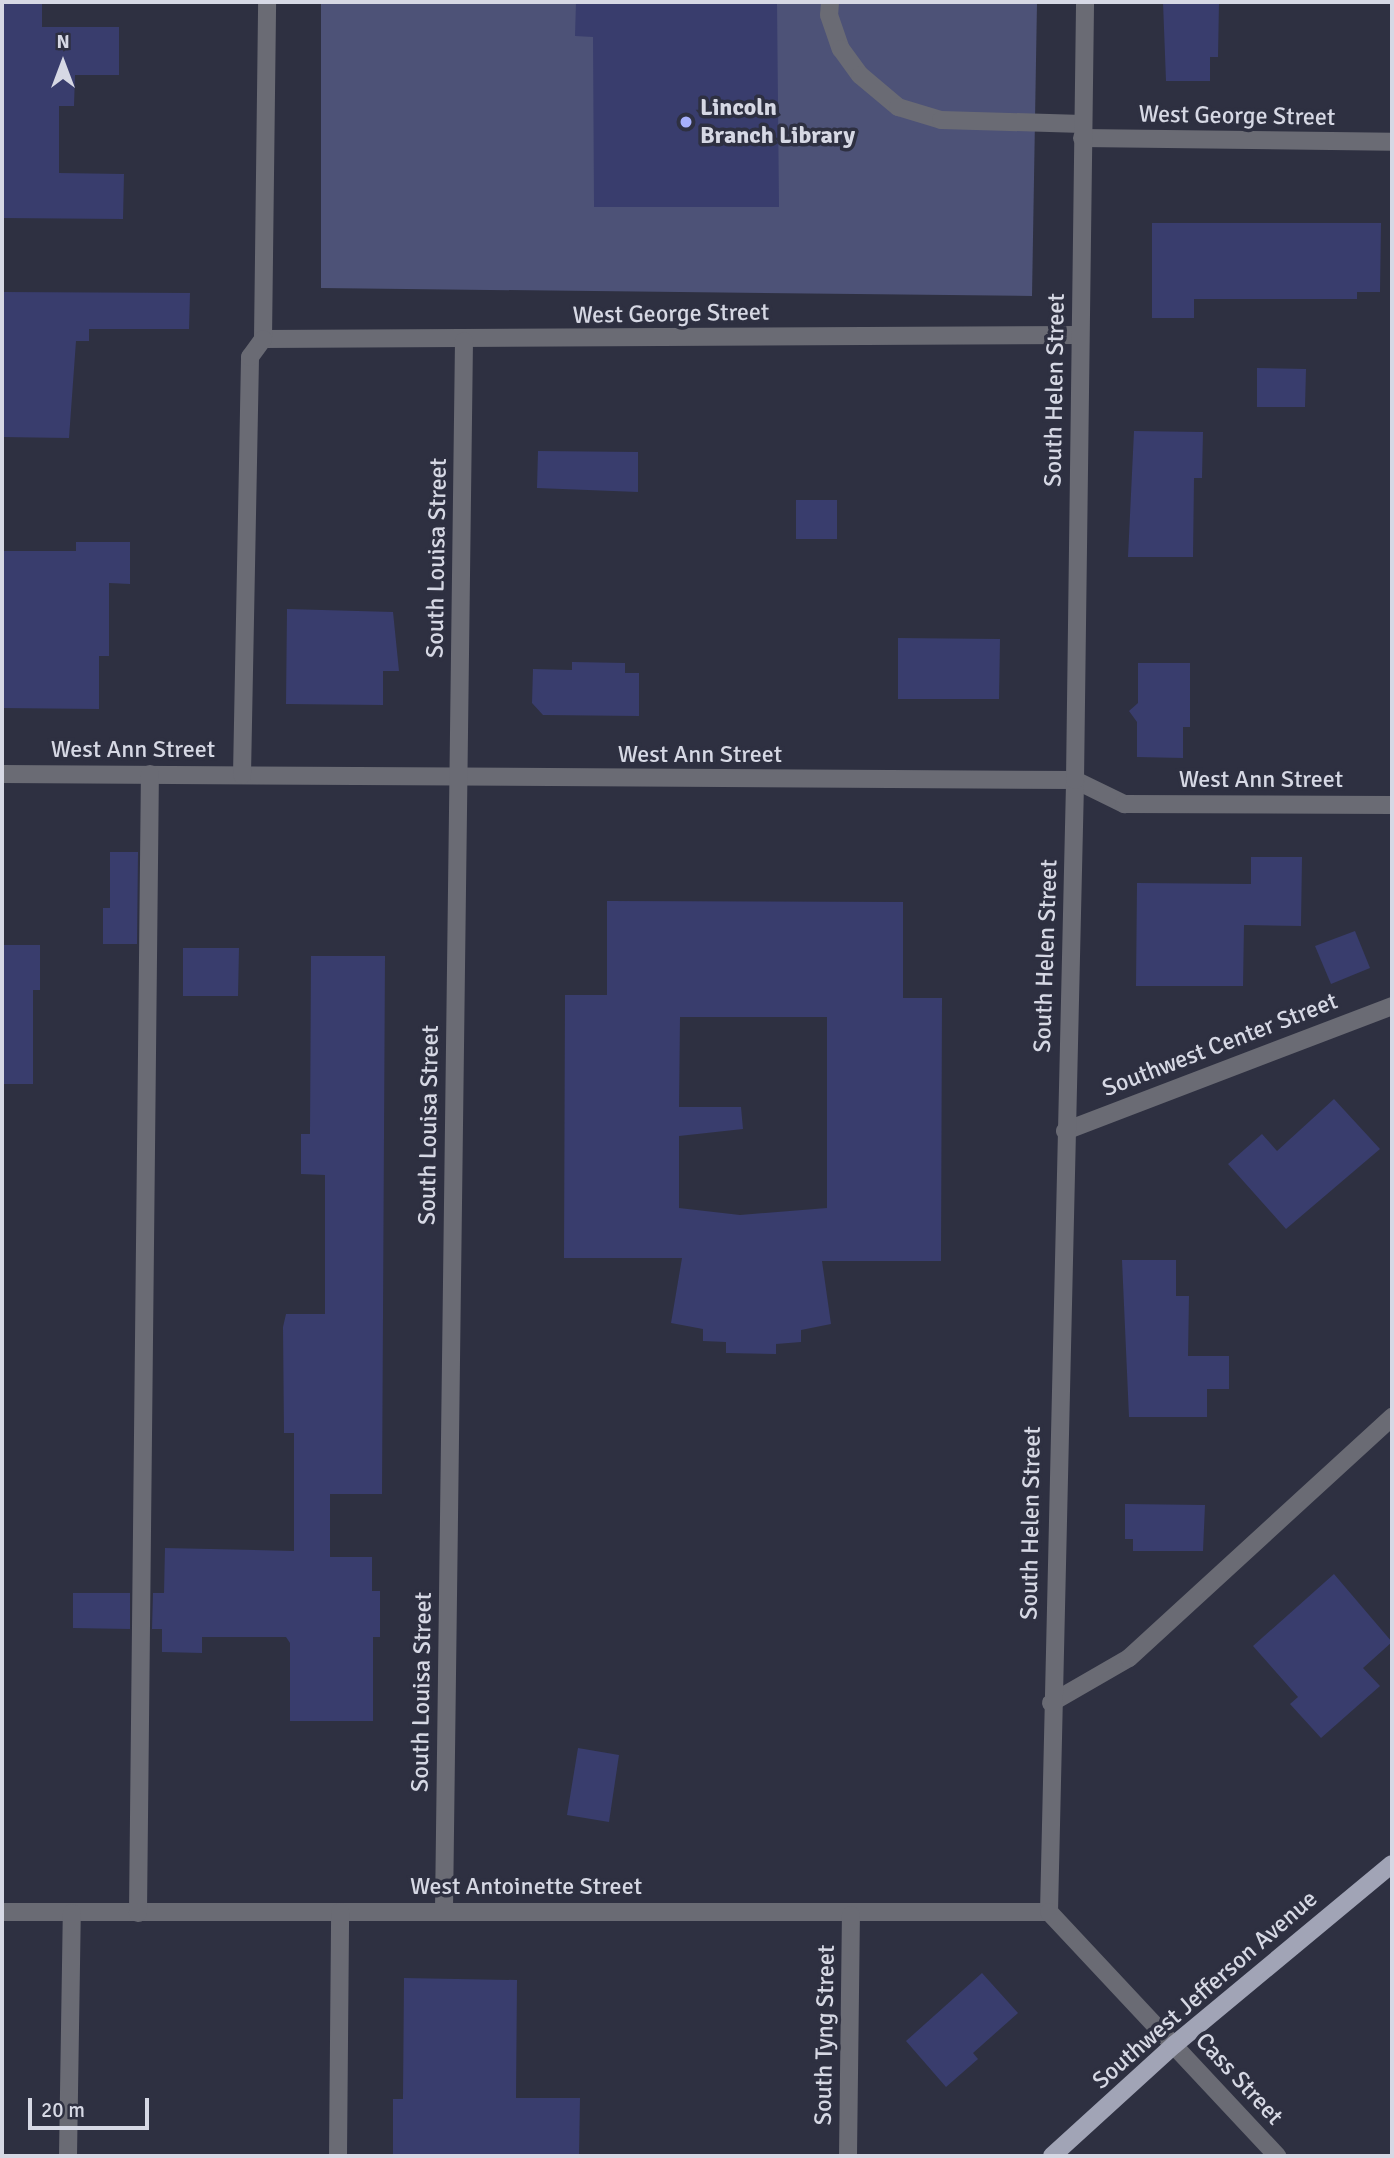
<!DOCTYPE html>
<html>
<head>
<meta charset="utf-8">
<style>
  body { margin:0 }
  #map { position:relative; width:1394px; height:2158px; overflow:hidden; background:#2e3041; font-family:Signika,sans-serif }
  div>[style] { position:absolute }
  .green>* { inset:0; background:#4d5277 }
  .building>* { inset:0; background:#393d6d }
  .minor>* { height:18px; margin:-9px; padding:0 9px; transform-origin:9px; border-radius:9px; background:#6a6b74 }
  .major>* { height:18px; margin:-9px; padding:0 9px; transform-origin:9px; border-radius:9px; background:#a1a4b6 }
  .dots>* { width:19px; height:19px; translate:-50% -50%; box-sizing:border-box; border:4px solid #2e3041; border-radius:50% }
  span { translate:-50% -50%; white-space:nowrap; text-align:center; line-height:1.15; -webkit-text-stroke:7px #2e3041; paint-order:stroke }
  .poi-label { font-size:24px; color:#d6d8e4; font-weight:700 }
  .left { translate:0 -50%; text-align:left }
  .street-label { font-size:24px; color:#d6d8e4 }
  .frame { position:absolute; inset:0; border:4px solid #d6d8e4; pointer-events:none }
  .north { position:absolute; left:28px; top:28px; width:70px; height:70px; -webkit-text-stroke:5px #2e3041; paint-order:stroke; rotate:0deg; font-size:19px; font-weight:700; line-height:28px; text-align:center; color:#d6d8e4 }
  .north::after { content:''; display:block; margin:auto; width:24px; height:32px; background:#d6d8e4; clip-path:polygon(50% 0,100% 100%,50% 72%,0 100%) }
  .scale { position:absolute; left:28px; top:2098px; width:121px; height:32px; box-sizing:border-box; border:4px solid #d6d8e4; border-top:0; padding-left:9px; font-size:21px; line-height:24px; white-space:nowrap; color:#d6d8e4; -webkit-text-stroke:5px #2e3041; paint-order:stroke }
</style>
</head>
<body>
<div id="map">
  <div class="green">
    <i style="clip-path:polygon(321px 2px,1037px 2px,1032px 296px,321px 288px)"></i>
  </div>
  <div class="building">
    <i style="clip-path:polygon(2px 2px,42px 2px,42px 27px,119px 27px,119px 75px,75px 75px,74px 106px,59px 106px,59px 173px,124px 174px,123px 219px,2px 218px)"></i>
    <i style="clip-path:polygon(576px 2px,777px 2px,779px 207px,594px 207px,593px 37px,575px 36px)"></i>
    <i style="clip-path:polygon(1163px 2px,1219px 2px,1218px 57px,1210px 57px,1210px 81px,1166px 81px)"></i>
    <i style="clip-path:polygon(1152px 223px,1381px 223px,1380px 292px,1357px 292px,1357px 299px,1194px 299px,1194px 318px,1152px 318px)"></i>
    <i style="clip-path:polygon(2px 292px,190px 293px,189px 329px,89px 329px,89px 341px,76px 341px,69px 438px,2px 437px)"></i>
    <i style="clip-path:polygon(1257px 368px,1306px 369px,1305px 407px,1257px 407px)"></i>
    <i style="clip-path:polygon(1134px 431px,1203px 432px,1202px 478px,1194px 478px,1193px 557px,1128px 557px)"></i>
    <i style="clip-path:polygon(538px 451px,638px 452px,638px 492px,537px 488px)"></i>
    <i style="clip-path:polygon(796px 500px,837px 500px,837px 539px,796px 539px)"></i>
    <i style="clip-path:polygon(76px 542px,130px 542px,130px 584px,109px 583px,109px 656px,99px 656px,99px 709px,2px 708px,4px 551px,76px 551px)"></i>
    <i style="clip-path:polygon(287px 609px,393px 612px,399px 671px,383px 671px,383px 705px,286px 704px)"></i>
    <i style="clip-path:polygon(898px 638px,1000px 639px,999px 699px,898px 699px)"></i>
    <i style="clip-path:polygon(572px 662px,625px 663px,625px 673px,639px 673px,639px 716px,543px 715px,532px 703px,533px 669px,572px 670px)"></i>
    <i style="clip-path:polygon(1138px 663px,1190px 663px,1190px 727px,1183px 727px,1183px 758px,1137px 757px,1137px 722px,1129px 711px,1138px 703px)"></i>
    <i style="clip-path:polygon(110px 852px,138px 852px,137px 944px,103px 944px,103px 908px,110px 908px)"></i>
    <i style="clip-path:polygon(1251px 857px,1302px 857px,1301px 926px,1244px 925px,1243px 986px,1136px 986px,1137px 883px,1251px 884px)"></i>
    <i style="clip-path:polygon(evenodd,607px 901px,903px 902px,903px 998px,942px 998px,941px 1261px,822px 1261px,831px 1324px,801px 1330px,801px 1342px,776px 1344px,776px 1354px,726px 1353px,726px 1342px,703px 1341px,703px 1329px,671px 1323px,682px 1258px,564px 1258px,565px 995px,607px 995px,607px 901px,680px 1017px,827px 1017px,827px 1208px,740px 1215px,679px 1208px,679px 1136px,743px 1129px,741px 1107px,679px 1107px,680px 1017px)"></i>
    <i style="clip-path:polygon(1355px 931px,1370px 968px,1331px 984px,1315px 946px)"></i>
    <i style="clip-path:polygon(2px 945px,40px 945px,40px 990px,33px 990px,33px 1084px,2px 1084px)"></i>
    <i style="clip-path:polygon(183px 948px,239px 948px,238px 996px,183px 996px)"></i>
    <i style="clip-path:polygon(311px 956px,385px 956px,382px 1494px,330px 1494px,330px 1557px,372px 1557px,372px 1591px,380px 1591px,380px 1637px,373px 1637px,373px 1721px,290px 1721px,290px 1643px,286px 1637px,202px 1637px,202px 1653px,162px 1652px,162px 1629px,152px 1629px,153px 1593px,164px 1593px,165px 1548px,294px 1551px,294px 1433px,284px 1433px,283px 1327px,286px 1314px,325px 1314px,325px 1175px,301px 1174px,301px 1134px,310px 1134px)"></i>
    <i style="clip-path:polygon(1334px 1099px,1380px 1149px,1286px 1229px,1228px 1164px,1262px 1134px,1277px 1151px)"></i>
    <i style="clip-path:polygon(1122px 1260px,1176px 1260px,1176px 1296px,1189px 1296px,1188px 1356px,1229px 1356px,1229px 1389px,1207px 1389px,1207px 1417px,1129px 1417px)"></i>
    <i style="clip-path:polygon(1125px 1504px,1205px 1505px,1203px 1551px,1133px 1551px,1133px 1539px,1125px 1539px)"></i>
    <i style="clip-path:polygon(1334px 1574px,1392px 1642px,1363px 1668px,1380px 1686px,1321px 1738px,1290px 1704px,1298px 1697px,1253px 1646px)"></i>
    <i style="clip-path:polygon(73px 1593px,130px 1593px,130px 1629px,73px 1628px)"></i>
    <i style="clip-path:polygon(578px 1748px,619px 1755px,609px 1822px,567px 1815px)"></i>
    <i style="clip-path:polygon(982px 1973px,1018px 2013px,973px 2053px,978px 2059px,946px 2087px,906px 2041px)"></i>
    <i style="clip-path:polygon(404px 1978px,517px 1980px,516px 2098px,580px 2098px,579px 2156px,393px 2156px,393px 2099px,403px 2099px)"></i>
  </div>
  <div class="minor">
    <i style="left:830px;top:2px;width:13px;rotate:94deg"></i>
    <i style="left:829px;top:15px;width:36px;rotate:71deg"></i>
    <i style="left:841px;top:49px;width:32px;rotate:54deg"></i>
    <i style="left:860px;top:75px;width:50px;rotate:40.1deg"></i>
    <i style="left:898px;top:107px;width:45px;rotate:16.8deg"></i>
    <i style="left:941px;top:120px;width:142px;rotate:1.6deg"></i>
    <i style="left:1082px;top:138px;width:310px;rotate:0.7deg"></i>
    <i style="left:263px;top:339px;width:817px;rotate:-0.28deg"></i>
    <i style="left:263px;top:339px;width:337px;rotate:-89.3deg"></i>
    <i style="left:2px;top:774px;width:1073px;rotate:0.32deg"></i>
    <i style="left:1075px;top:780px;width:55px;rotate:26.1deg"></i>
    <i style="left:1124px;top:804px;width:268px;rotate:0.2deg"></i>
    <i style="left:242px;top:775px;width:418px;rotate:-88.9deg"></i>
    <i style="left:250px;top:357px;width:22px;rotate:-54deg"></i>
    <i style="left:1065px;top:1131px;width:350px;rotate:-20.9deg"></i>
    <i style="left:1051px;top:1703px;width:90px;rotate:-30deg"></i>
    <i style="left:1129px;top:1658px;width:357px;rotate:-42.5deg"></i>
    <i style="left:444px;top:1910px;width:1569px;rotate:-89.27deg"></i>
    <i style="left:2px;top:1912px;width:1047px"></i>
    <i style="left:1049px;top:1912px;width:1132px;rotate:-88.68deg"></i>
    <i style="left:1075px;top:780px;width:778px;rotate:-89.26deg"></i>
    <i style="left:1049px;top:1912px;width:334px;rotate:46.9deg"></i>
    <i style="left:138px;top:1913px;width:1139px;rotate:-89.4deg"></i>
    <i style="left:68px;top:2156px;width:243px;rotate:-89.1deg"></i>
    <i style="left:338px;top:2156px;width:244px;rotate:-89.5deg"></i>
    <i style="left:848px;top:2156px;width:241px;rotate:-89.3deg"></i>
  </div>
  <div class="major">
    <i style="left:1052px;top:2156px;width:165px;rotate:-42.3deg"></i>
    <i style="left:1174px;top:2045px;width:283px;rotate:-39.7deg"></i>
  </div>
  <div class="dots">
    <i style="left:686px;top:122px;background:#a7b0fc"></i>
  </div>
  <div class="poi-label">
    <span class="left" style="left:700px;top:122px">Lincoln<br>Branch Library</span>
  </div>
  <div class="street-label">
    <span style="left:1237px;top:116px;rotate:1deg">West George Street</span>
    <span style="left:671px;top:314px;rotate:-1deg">West George Street</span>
    <span style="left:1055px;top:390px;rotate:-89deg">South Helen Street</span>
    <span style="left:437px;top:558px;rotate:-89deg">South Louisa Street</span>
    <span style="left:133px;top:750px">West Ann Street</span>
    <span style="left:700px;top:755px">West Ann Street</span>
    <span style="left:1261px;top:780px">West Ann Street</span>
    <span style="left:1046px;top:956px;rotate:-88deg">South Helen Street</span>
    <span style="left:1220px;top:1045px;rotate:-21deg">Southwest Center Street</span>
    <span style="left:429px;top:1125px;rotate:-89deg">South Louisa Street</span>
    <span style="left:1031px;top:1523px;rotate:-89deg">South Helen Street</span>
    <span style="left:422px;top:1692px;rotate:-89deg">South Louisa Street</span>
    <span style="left:526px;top:1887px">West Antoinette Street</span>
    <span style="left:1205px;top:1990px;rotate:-41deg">Southwest Jefferson Avenue</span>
    <span style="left:825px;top:2035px;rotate:-89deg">South Tyng Street</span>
    <span style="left:1239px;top:2079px;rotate:47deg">Cass Street</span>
  </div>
  <div class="frame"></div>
  <div class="north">N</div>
  <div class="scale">20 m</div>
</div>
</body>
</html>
